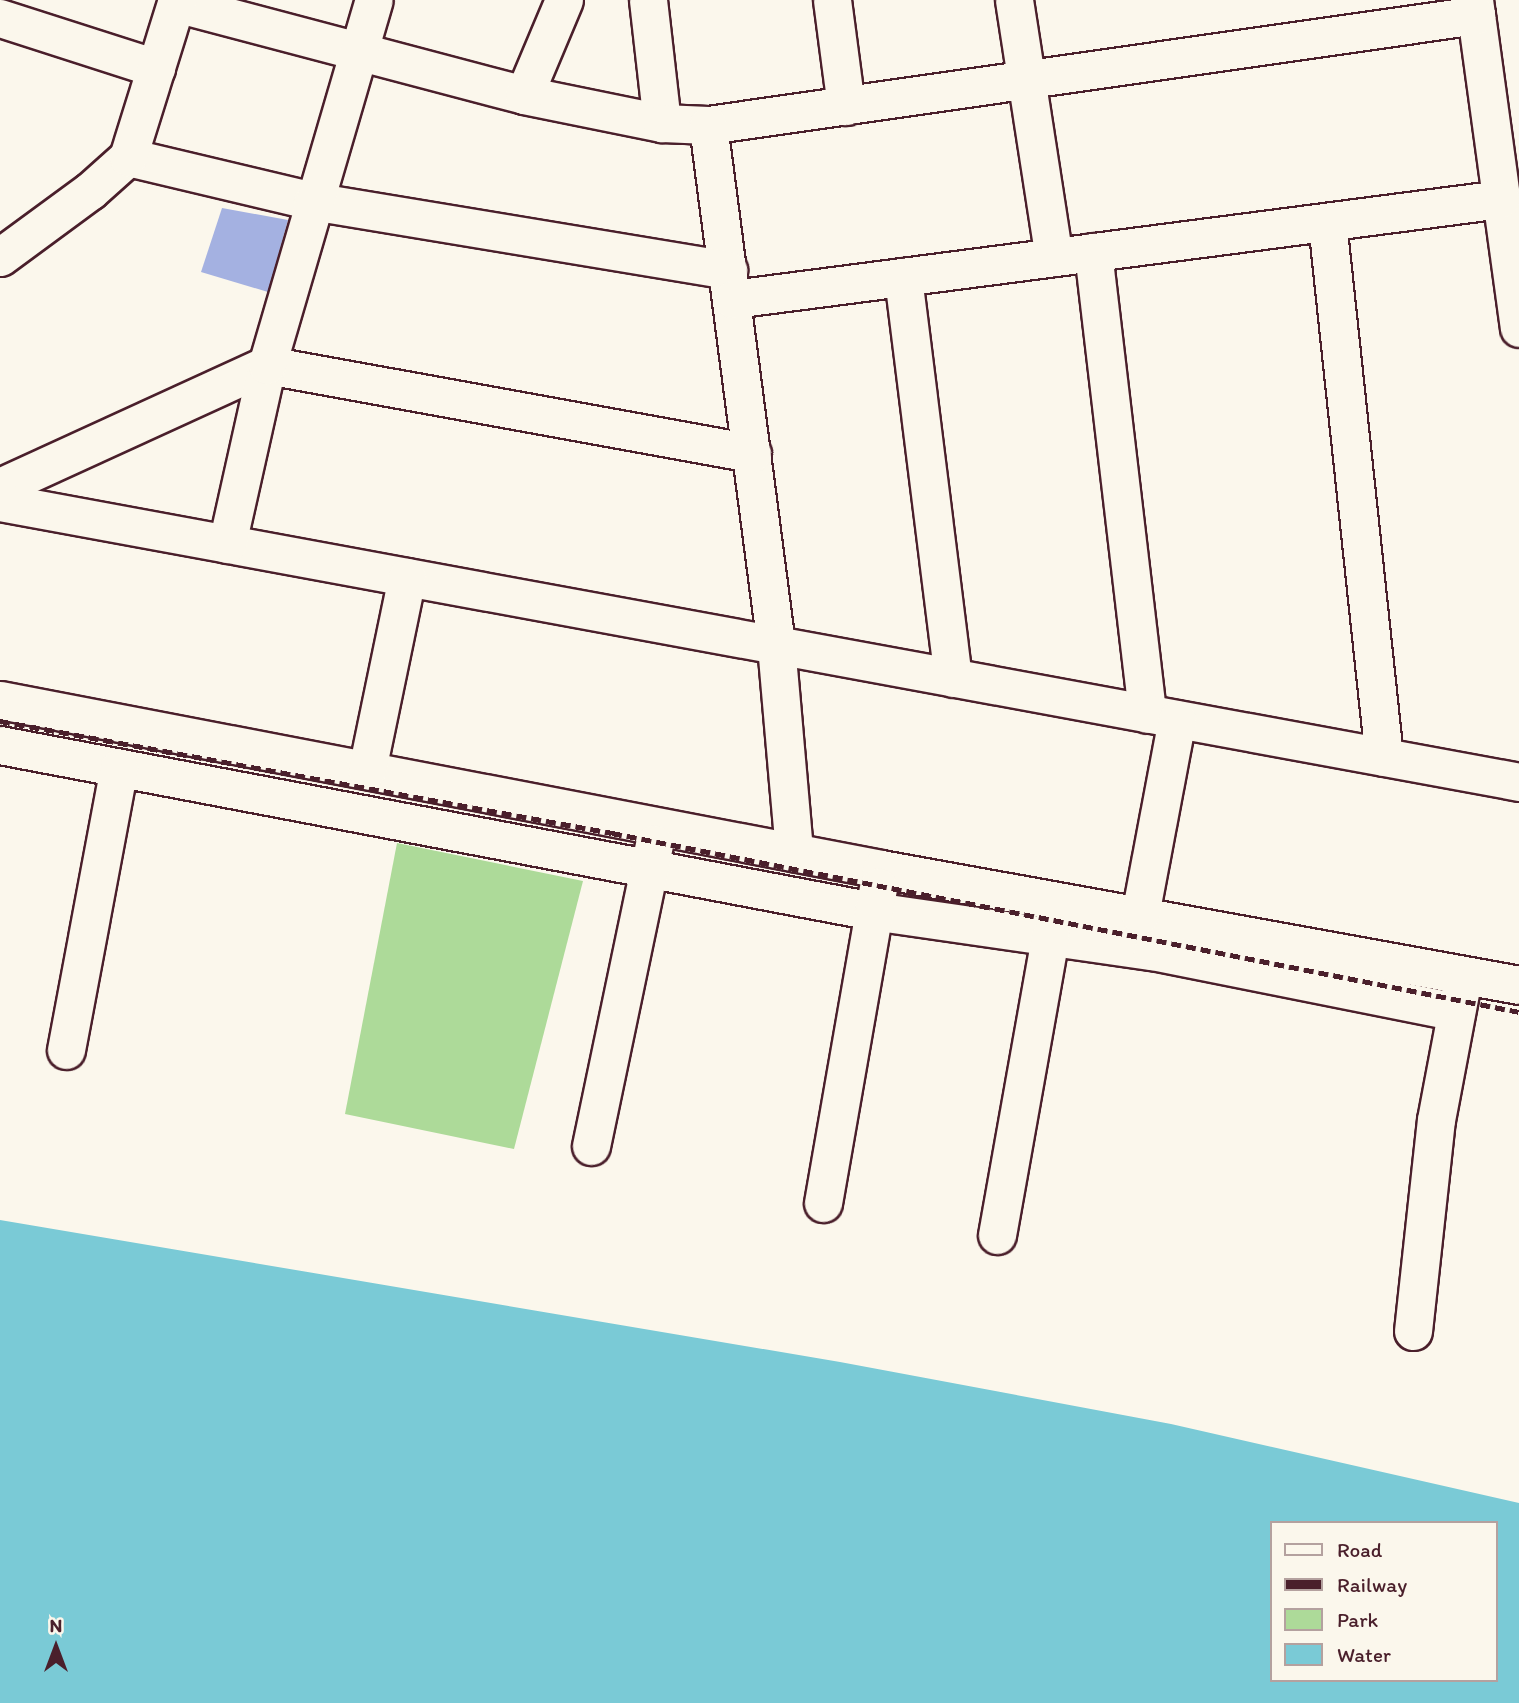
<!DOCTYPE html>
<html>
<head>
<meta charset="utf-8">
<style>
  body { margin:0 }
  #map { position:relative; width:1519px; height:1703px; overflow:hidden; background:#fbf7ec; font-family:Itim,sans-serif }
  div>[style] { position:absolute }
  .green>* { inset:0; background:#adda99 }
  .water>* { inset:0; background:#7acad6 }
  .building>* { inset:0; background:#a4b1e1 }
  .roads { filter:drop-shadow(2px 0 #4a1f2b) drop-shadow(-2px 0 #4a1f2b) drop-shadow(0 2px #4a1f2b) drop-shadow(0 -2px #4a1f2b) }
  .street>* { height:37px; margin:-18.5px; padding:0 18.5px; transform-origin:18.5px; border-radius:18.5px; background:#fbf7ec }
  .rail>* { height:5px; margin-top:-2.5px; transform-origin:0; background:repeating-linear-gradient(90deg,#4a1f2b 0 10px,transparent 0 15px) }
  span { translate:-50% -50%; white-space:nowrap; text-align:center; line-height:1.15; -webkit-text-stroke:6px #fbf7ec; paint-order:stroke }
  .legend { position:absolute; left:1270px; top:1521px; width:228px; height:161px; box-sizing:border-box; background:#fbf7ec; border:2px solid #b4a19f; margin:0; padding:9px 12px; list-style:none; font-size:21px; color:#4a1f2b }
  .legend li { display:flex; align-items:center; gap:14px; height:35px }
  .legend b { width:35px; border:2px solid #b4a19f }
  .north { position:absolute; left:21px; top:1612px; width:70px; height:70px; -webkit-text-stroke:5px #fbf7ec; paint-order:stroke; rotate:0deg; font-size:19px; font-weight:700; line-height:28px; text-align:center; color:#4a1f2b }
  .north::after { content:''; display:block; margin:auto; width:24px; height:32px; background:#4a1f2b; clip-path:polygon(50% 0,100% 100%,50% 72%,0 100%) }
</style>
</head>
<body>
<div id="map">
  <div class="green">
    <i style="clip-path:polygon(397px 843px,583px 881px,514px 1149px,345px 1114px)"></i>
  </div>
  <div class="water">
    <i style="clip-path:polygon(evenodd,0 1220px,840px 1362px,1171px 1424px,1519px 1503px,1519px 1703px,0 1703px,0 1220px,1272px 1523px,1496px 1523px,1496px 1680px,1272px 1680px,1272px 1523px)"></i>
  </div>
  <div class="building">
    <i style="clip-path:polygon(222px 208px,288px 220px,268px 292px,201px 272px)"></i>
  </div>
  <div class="roads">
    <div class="street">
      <i style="left:648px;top:0;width:124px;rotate:83.5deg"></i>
      <i style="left:832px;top:0;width:107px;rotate:82.5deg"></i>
      <i style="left:1014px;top:0;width:260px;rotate:81.2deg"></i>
      <i style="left:1474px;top:0;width:331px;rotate:82.2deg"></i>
      <i style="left:176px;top:3px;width:360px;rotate:14.8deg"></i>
      <i style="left:524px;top:95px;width:141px;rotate:11.5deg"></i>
      <i style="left:662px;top:123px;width:46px;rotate:2.5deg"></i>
      <i style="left:708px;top:125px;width:776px;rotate:-8.15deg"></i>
      <i style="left:0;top:18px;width:164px;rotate:17.8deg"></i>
      <i style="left:524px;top:95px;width:103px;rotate:-67.2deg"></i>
      <i style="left:708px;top:125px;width:524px;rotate:82.55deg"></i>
      <i style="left:776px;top:645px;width:208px;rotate:85deg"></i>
      <i style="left:128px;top:157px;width:189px;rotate:13.4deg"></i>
      <i style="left:312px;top:201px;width:422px;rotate:9.4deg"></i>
      <i style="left:1327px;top:222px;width:538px;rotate:83.92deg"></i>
      <i style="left:1093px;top:252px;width:465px;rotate:83.3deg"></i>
      <i style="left:0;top:257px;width:112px;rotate:-36.3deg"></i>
      <i style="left:90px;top:191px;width:51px;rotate:-41.8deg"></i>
      <i style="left:128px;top:157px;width:164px;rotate:-72.7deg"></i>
      <i style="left:903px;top:277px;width:404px;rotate:82.9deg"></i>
      <i style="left:733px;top:299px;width:774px;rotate:-7.42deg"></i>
      <i style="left:0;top:487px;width:294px;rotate:-24.6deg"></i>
      <i style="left:267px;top:365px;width:493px;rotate:10.3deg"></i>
      <i style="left:0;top:502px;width:1545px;rotate:10.44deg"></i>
      <i style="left:227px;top:544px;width:183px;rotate:-77.4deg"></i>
      <i style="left:267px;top:365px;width:380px;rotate:-73.7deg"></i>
      <i style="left:0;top:700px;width:897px;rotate:10.86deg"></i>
      <i style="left:881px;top:869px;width:648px;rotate:10.3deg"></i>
      <i style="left:0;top:745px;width:889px;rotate:10.77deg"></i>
      <i style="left:873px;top:911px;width:282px;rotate:8.2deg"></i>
      <i style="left:1152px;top:951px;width:310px;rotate:11.3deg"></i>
      <i style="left:367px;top:770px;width:197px;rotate:-78.3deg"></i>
      <i style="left:1140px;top:915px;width:199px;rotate:-79.3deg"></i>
      <i style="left:66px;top:1050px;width:287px;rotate:-79.4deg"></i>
      <i style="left:591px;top:1146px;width:309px;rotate:-78.2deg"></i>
      <i style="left:823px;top:1203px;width:321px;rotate:-80.1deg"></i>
      <i style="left:997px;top:1235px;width:304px;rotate:-79.9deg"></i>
      <i style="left:1413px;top:1331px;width:212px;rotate:-83.8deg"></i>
      <i style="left:1436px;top:1120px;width:134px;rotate:-79.3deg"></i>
    </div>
  </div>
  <div class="rail">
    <i style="left:0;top:721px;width:622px;rotate:10.37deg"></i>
    <i style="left:612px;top:833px;width:924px;rotate:11.16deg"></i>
  </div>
  <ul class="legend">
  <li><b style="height:9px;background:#fbf7ec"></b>Road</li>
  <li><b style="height:9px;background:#4a1f2b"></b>Railway</li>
  <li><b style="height:19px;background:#adda99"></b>Park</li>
  <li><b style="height:19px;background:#7acad6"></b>Water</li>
  </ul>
  <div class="north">N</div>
</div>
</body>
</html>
